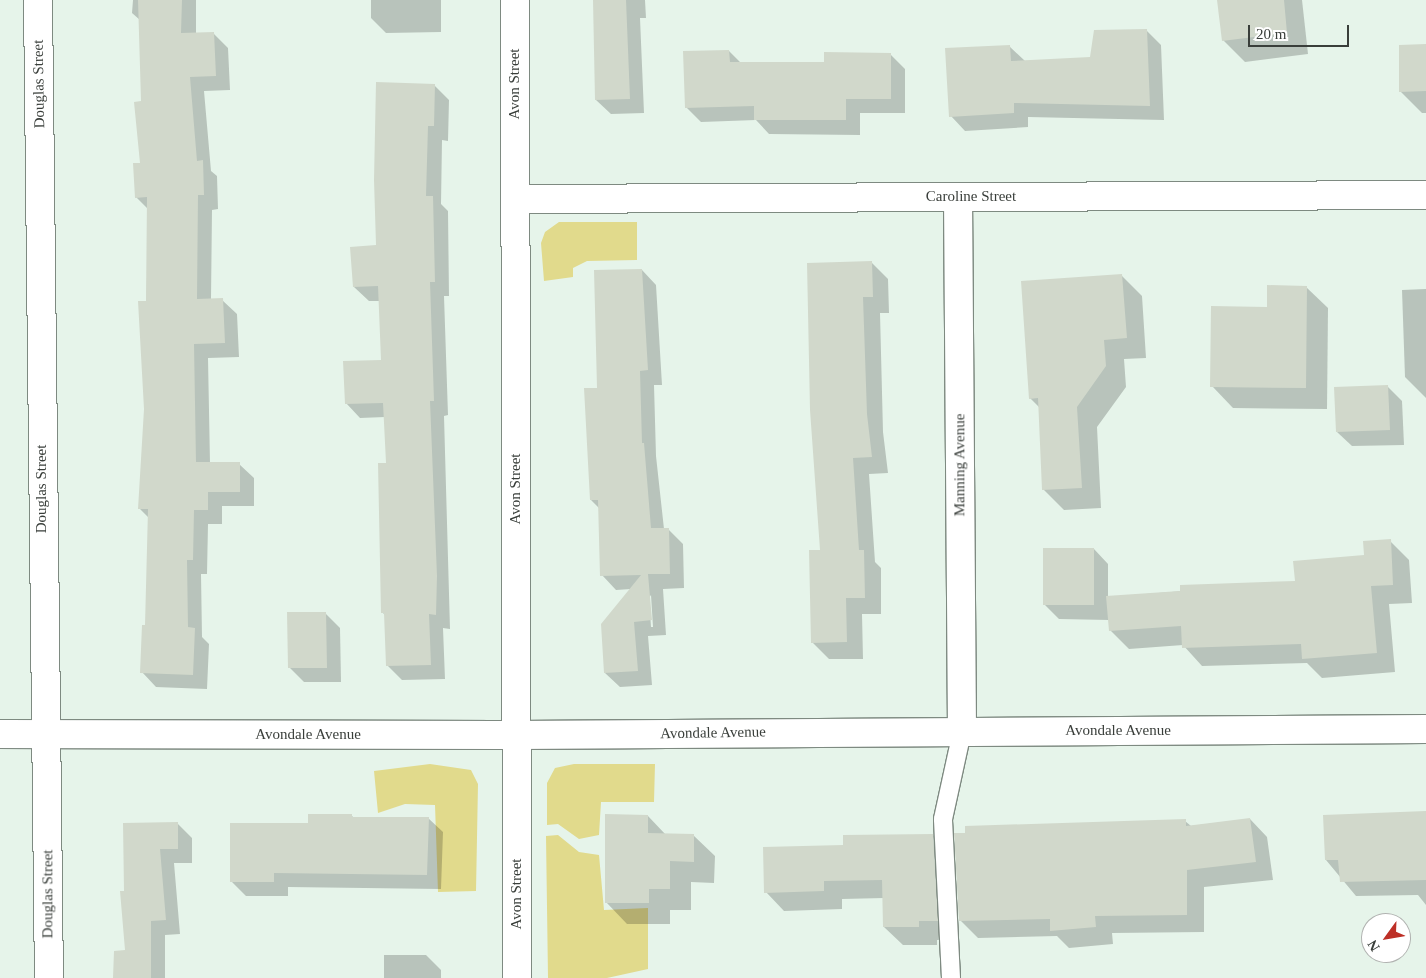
<!DOCTYPE html>
<html>
<head>
<meta charset="utf-8">
<style>
  body { margin:0 }
  #map { position:relative; width:1426px; height:978px; overflow:hidden; background:#e6f4ea; font-family:Georgia,serif }
  div>[style] { position:absolute }
  .green>* { inset:0; background:#e1da8c }
  .shadow>* { inset:0; background:#0003 }
  .building>* { inset:0; background:#d1d8cb }
  .roads { filter:drop-shadow(1px 0 #7e8a81) drop-shadow(-1px 0 #7e8a81) drop-shadow(0 1px #7e8a81) drop-shadow(0 -1px #7e8a81) }
  .lane>* { height:18px; margin:-9px; padding:0 9px; transform-origin:9px; border-radius:9px; background:#fff }
  .street>* { height:28px; margin:-14px; padding:0 14px; transform-origin:14px; border-radius:14px; background:#fff }
  span { translate:-50% -50%; white-space:nowrap; text-align:center; line-height:1.15; -webkit-text-stroke:4px #fff; paint-order:stroke }
  .street-label { font-size:15px; color:#393e3a }
  .north { position:absolute; left:1361px; top:913px; width:50px; height:50px; box-sizing:border-box; background:#fff; border:1px solid #b0b2b0; border-radius:50%; rotate:238deg; font-size:14px; font-weight:700; line-height:20px; text-align:center; color:#393e3a }
  .north::after { content:''; display:block; margin:auto; width:18px; height:22px; background:#bd2f26; clip-path:polygon(50% 0,100% 100%,50% 72%,0 100%) }
  .scale { position:absolute; left:1248px; top:25px; width:101px; height:22px; box-sizing:border-box; border:2px solid #393e3a; border-top:0; padding-left:6px; font-size:15px; line-height:18px; white-space:nowrap; color:#393e3a; -webkit-text-stroke:4px #fff; paint-order:stroke }
</style>
</head>
<body>
<div id="map">
  <div class="green">
    <i style="clip-path:polygon(559px 222px,637px 222px,637px 260px,587px 261px,573px 268px,573px 277px,544px 281px,541px 243px,545px 232px)"></i>
    <i style="clip-path:polygon(430px 764px,471px 770px,478px 784px,476px 891px,438px 892px,435px 805px,405px 804px,378px 813px,374px 771px)"></i>
    <i style="clip-path:polygon(574px 764px,655px 764px,654px 802px,601px 802px,599px 835px,579px 839px,558px 824px,547px 825px,547px 783px,555px 768px)"></i>
    <i style="clip-path:polygon(558px 835px,579px 852px,599px 855px,604px 910px,648px 908px,648px 969px,607px 978px,548px 978px,546px 836px)"></i>
  </div>
  <div class="shadow">
    <i style="clip-path:polygon(133px 0,196px 0,196px 34px,213px 33px,228px 48px,230px 90px,204px 91px,211px 171px,217px 176px,218px 209px,212px 210px,211px 300px,222px 300px,237px 314px,239px 357px,208px 358px,210px 463px,239px 464px,254px 478px,254px 506px,222px 506px,222px 524px,208px 524px,207px 574px,201px 574px,202px 637px,209px 644px,207px 689px,156px 687px,142px 672px,147px 627px,149px 518px,140px 509px,145px 409px,148px 209px,136px 197px,141px 164px,143px 102px,140px 20px,132px 13px)"></i>
    <i style="clip-path:polygon(371px 0,441px 0,441px 32px,386px 33px,371px 18px)"></i>
    <i style="clip-path:polygon(595px 0,645px 0,646px 18px,640px 18px,644px 113px,611px 114px,596px 100px)"></i>
    <i style="clip-path:polygon(1219px 0,1302px 0,1308px 54px,1245px 62px,1223px 40px)"></i>
    <i style="clip-path:polygon(1146px 30px,1161px 45px,1164px 120px,1028px 117px,1028px 127px,965px 131px,951px 116px,1009px 46px,1025px 61px,1091px 59px)"></i>
    <i style="clip-path:polygon(1426px 46px,1426px 113px,1422px 113px,1400px 91px)"></i>
    <i style="clip-path:polygon(729px 51px,741px 63px,825px 63px,891px 55px,905px 69px,905px 113px,860px 113px,860px 135px,769px 134px,756px 120px,701px 122px,686px 107px)"></i>
    <i style="clip-path:polygon(434px 85px,449px 100px,448px 141px,442px 140px,441px 204px,448px 211px,449px 296px,444px 296px,448px 415px,444px 416px,450px 629px,443px 628px,445px 679px,402px 680px,387px 665px,386px 616px,382px 612px,387px 464px,385px 417px,360px 418px,346px 403px,383px 362px,380px 301px,369px 301px,354px 287px,378px 246px)"></i>
    <i style="clip-path:polygon(871px 262px,888px 279px,889px 313px,880px 313px,883px 432px,888px 473px,869px 474px,875px 562px,881px 568px,881px 614px,862px 614px,863px 659px,829px 659px,812px 642px,822px 551px,811px 409px)"></i>
    <i style="clip-path:polygon(evenodd,642px 270px,656px 285px,662px 385px,654px 385px,656px 456px,664px 529px,668px 529px,683px 544px,684px 588px,663px 589px,666px 635px,648px 636px,652px 685px,620px 687px,605px 673px,631px 589px,616px 590px,602px 575px,600px 509px,591px 500px,598px 389px,642px 270px,651px 595px,653px 627px,651px 627px,649px 598px,651px 595px)"></i>
    <i style="clip-path:polygon(1122px 276px,1142px 296px,1146px 358px,1124px 359px,1126px 387px,1097px 427px,1101px 508px,1064px 510px,1043px 489px,1040px 408px,1030px 398px)"></i>
    <i style="clip-path:polygon(1306px 287px,1328px 308px,1327px 409px,1233px 408px,1212px 386px)"></i>
    <i style="clip-path:polygon(1426px 289px,1426px 398px,1405px 377px,1402px 290px)"></i>
    <i style="clip-path:polygon(1387px 386px,1402px 401px,1404px 445px,1352px 446px,1337px 432px)"></i>
    <i style="clip-path:polygon(1390px 541px,1409px 560px,1412px 603px,1389px 604px,1395px 672px,1322px 678px,1307px 663px,1202px 666px,1183px 645px,1129px 649px,1110px 630px,1109px 620px,1059px 619px,1045px 605px,1094px 549px,1108px 564px,1108px 597px,1297px 582px,1366px 557px)"></i>
    <i style="clip-path:polygon(326px 614px,340px 628px,341px 682px,304px 682px,290px 668px)"></i>
    <i style="clip-path:polygon(1426px 812px,1426px 905px,1418px 895px,1356px 896px,1326px 860px)"></i>
    <i style="clip-path:polygon(351px 815px,355px 819px,428px 818px,443px 832px,441px 889px,288px 887px,288px 896px,246px 896px,232px 882px,310px 824px)"></i>
    <i style="clip-path:polygon(648px 816px,666px 835px,693px 835px,715px 856px,714px 883px,691px 882px,691px 910px,670px 910px,670px 924px,627px 924px,606px 902px)"></i>
    <i style="clip-path:polygon(1250px 819px,1267px 837px,1273px 880px,1204px 887px,1204px 932px,1112px 933px,1113px 944px,1069px 948px,1057px 936px,978px 938px,960px 920px,1185px 821px,1191px 826px)"></i>
    <i style="clip-path:polygon(177px 823px,192px 838px,192px 863px,174px 863px,180px 934px,165px 935px,165px 978px,114px 978px,126px 951px,125px 892px)"></i>
    <i style="clip-path:polygon(933px 835px,951px 854px,956px 939px,937px 940px,937px 945px,903px 945px,884px 927px,884px 898px,842px 899px,842px 909px,784px 911px,766px 892px,844px 846px)"></i>
    <i style="clip-path:polygon(384px 955px,426px 955px,441px 970px,441px 978px,384px 978px)"></i>
  </div>
  <div class="building">
    <i style="clip-path:polygon(138px 0,182px 0,181px 33px,214px 32px,216px 76px,190px 77px,197px 161px,203px 160px,204px 195px,198px 195px,197px 299px,223px 298px,225px 343px,194px 344px,196px 462px,240px 462px,240px 492px,208px 492px,208px 510px,194px 510px,193px 560px,187px 560px,188px 627px,195px 628px,193px 675px,140px 673px,142px 625px,145px 625px,148px 509px,138px 509px,144px 409px,138px 301px,146px 301px,147px 197px,135px 198px,133px 163px,140px 163px,134px 102px,141px 101px)"></i>
    <i style="clip-path:polygon(593px 0,626px 0,630px 99px,595px 100px)"></i>
    <i style="clip-path:polygon(1217px 0,1284px 0,1287px 33px,1222px 41px)"></i>
    <i style="clip-path:polygon(1147px 29px,1150px 106px,1014px 103px,1014px 113px,949px 117px,945px 48px,1010px 45px,1011px 61px,1090px 57px,1094px 30px)"></i>
    <i style="clip-path:polygon(1426px 44px,1426px 91px,1399px 92px,1399px 45px)"></i>
    <i style="clip-path:polygon(729px 50px,730px 62px,824px 62px,824px 52px,891px 53px,891px 99px,846px 99px,846px 120px,754px 120px,754px 106px,685px 108px,683px 51px)"></i>
    <i style="clip-path:polygon(376px 82px,435px 84px,434px 126px,428px 126px,426px 196px,433px 196px,435px 282px,430px 282px,434px 401px,430px 401px,437px 576px,436px 615px,429px 614px,431px 665px,386px 666px,384px 613px,381px 613px,378px 463px,386px 463px,383px 403px,345px 404px,343px 361px,381px 360px,378px 286px,353px 287px,350px 247px,376px 245px,374px 180px)"></i>
    <i style="clip-path:polygon(872px 261px,873px 297px,863px 297px,867px 414px,872px 457px,853px 458px,859px 550px,864px 550px,865px 598px,846px 598px,847px 642px,811px 643px,809px 550px,820px 550px,810px 410px,807px 263px)"></i>
    <i style="clip-path:polygon(642px 269px,648px 370px,640px 371px,642px 443px,644px 443px,651px 528px,669px 528px,670px 574px,648px 574px,652px 620px,634px 622px,638px 671px,604px 673px,601px 624px,641px 575px,600px 576px,598px 500px,590px 500px,584px 388px,597px 388px,594px 270px)"></i>
    <i style="clip-path:polygon(1122px 274px,1127px 338px,1104px 340px,1106px 366px,1077px 407px,1082px 488px,1042px 490px,1038px 398px,1029px 399px,1021px 281px)"></i>
    <i style="clip-path:polygon(1267px 285px,1307px 286px,1306px 388px,1210px 387px,1211px 306px,1267px 307px)"></i>
    <i style="clip-path:polygon(1388px 385px,1390px 430px,1336px 432px,1334px 387px)"></i>
    <i style="clip-path:polygon(1391px 539px,1393px 585px,1371px 586px,1377px 653px,1302px 659px,1301px 644px,1182px 648px,1181px 626px,1109px 631px,1106px 596px,1180px 591px,1180px 585px,1295px 581px,1293px 561px,1364px 555px,1363px 541px)"></i>
    <i style="clip-path:polygon(1043px 548px,1094px 548px,1094px 605px,1043px 605px)"></i>
    <i style="clip-path:polygon(287px 612px,326px 612px,327px 668px,288px 668px)"></i>
    <i style="clip-path:polygon(1426px 811px,1426px 880px,1340px 882px,1338px 860px,1325px 860px,1323px 815px)"></i>
    <i style="clip-path:polygon(308px 814px,352px 814px,352px 817px,429px 817px,427px 875px,274px 873px,274px 882px,230px 882px,230px 823px,308px 823px)"></i>
    <i style="clip-path:polygon(605px 814px,648px 815px,648px 833px,694px 834px,694px 862px,670px 861px,670px 889px,649px 889px,649px 903px,605px 903px)"></i>
    <i style="clip-path:polygon(1250px 818px,1256px 862px,1187px 870px,1187px 915px,1095px 916px,1096px 927px,1050px 931px,1050px 919px,959px 921px,954px 833px,965px 833px,965px 826px,1186px 819px,1186px 826px)"></i>
    <i style="clip-path:polygon(178px 822px,178px 849px,160px 849px,166px 920px,151px 921px,151px 978px,113px 978px,114px 951px,125px 950px,120px 891px,124px 891px,123px 823px)"></i>
    <i style="clip-path:polygon(933px 834px,938px 921px,919px 921px,919px 927px,883px 927px,882px 880px,824px 881px,824px 891px,764px 893px,763px 847px,843px 845px,843px 835px)"></i>
  </div>
  <div class="roads">
    <div class="lane">
      <i style="left:951px;top:978px;width:159px;rotate:-92.9deg"></i>
      <i style="left:943px;top:819px;width:89px;rotate:-77.7deg"></i>
    </div>
    <div class="street">
      <i style="left:38px;top:0;width:978px;rotate:89.36deg"></i>
      <i style="left:515px;top:0;width:978px;rotate:89.88deg"></i>
      <i style="left:958px;top:197px;width:535px;rotate:89.57deg"></i>
      <i style="left:515px;top:199px;width:911px;rotate:-0.25deg"></i>
      <i style="left:0;top:734px;width:517px;rotate:0.11deg"></i>
      <i style="left:517px;top:735px;width:909px;rotate:-0.38deg"></i>
    </div>
  </div>
  <div class="street-label">
    <span style="left:39px;top:84px;rotate:-91deg">Douglas Street</span>
    <span style="left:515px;top:84px;rotate:-90deg">Avon Street</span>
    <span style="left:971px;top:197px">Caroline Street</span>
    <span style="left:960px;top:465px;rotate:-90deg">Manning Avenue</span>
    <span style="left:42px;top:489px;rotate:-90deg">Douglas Street</span>
    <span style="left:516px;top:489px;rotate:-90deg">Avon Street</span>
    <span style="left:1118px;top:731px">Avondale Avenue</span>
    <span style="left:713px;top:733px;rotate:-1deg">Avondale Avenue</span>
    <span style="left:308px;top:735px">Avondale Avenue</span>
    <span style="left:48px;top:894px;rotate:-90deg">Douglas Street</span>
    <span style="left:517px;top:894px;rotate:-90deg">Avon Street</span>
  </div>
  <div class="north">N</div>
  <div class="scale">20 m</div>
</div>
</body>
</html>
